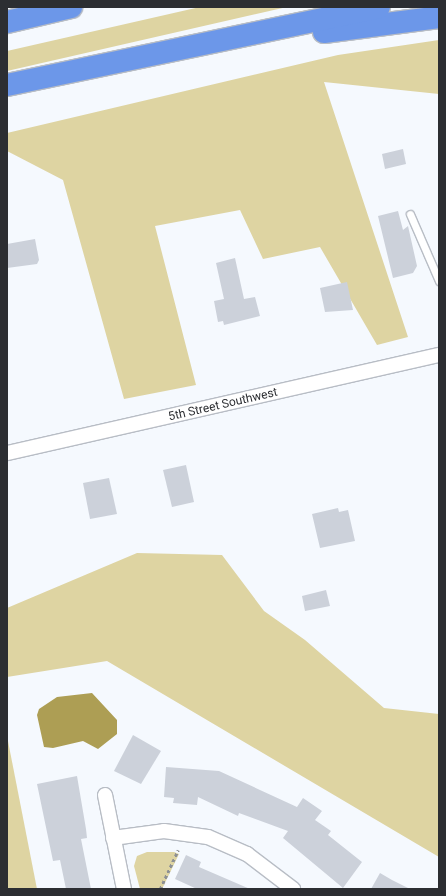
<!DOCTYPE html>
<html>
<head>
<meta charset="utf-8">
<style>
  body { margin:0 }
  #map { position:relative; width:446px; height:896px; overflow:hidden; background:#f5f9fe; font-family:Roboto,sans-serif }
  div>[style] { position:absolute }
  .green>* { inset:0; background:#ded4a2 }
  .water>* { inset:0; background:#ad9e54 }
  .building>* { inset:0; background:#ccd1da }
  .path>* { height:2.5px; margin-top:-1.25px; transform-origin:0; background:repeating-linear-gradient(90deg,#8d9094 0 3px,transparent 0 6px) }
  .roads { filter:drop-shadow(1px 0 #b8bdc5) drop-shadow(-1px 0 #b8bdc5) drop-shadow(0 1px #b8bdc5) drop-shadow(0 -1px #b8bdc5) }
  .service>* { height:7px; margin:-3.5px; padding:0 3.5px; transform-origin:3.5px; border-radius:3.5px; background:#fff }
  .minor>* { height:14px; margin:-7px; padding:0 7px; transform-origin:7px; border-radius:7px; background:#fff }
  .motorway>* { height:22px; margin:-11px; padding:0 11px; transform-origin:11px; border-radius:11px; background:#6c97e9 }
  span { translate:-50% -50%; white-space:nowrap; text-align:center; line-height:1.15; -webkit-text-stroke:4px #fff; paint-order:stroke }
  .street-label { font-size:12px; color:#2c2e32 }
  .frame { position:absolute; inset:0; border:8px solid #2c2e32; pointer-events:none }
</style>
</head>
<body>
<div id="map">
  <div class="green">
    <i style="clip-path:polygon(200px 7px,287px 7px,7px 71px,7px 51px)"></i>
    <i style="clip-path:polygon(439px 40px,439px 94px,324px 82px,408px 337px,377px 345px,320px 247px,263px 259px,240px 210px,155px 226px,196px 385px,124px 399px,63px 180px,7px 151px,7px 133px,338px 55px)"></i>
    <i style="clip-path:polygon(137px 553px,222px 555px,264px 611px,305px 640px,384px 708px,439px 714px,439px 857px,107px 661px,7px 677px,7px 608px)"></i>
    <i style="clip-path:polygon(7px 736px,37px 889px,7px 889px)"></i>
    <i style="clip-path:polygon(174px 852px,179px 854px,162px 889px,140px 889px,134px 866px,137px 856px,147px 852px)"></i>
  </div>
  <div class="water">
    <i style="clip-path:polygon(92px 693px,117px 720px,117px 734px,98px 749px,83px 741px,53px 748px,44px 747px,37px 715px,39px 709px,57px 697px)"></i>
  </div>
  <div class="building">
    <i style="clip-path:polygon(403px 149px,406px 164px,385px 169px,382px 154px)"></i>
    <i style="clip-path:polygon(398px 211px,403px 230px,408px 226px,417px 266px,413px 273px,393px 278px,378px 216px)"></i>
    <i style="clip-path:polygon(35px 239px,39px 260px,37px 264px,7px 268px,7px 244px)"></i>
    <i style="clip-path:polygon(235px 258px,244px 299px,255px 297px,260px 316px,224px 325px,223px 321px,218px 322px,214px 301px,224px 299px,216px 263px)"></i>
    <i style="clip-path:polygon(347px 282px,353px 310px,325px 312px,320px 288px)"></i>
    <i style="clip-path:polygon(186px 465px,194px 502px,172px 507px,163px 470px)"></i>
    <i style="clip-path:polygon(109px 478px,117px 514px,90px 519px,83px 483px)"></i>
    <i style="clip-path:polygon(338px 508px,339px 512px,348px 510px,355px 541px,320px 548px,312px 514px)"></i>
    <i style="clip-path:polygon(326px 590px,330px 606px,305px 611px,302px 596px)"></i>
    <i style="clip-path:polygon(133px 735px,161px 751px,141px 784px,114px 771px)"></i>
    <i style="clip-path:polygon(166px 767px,219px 771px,297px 807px,303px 798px,322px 811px,315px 820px,331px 831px,328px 835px,362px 862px,343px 888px,283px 838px,288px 831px,239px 813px,238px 816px,198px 797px,197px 805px,173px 803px,174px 798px,164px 797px)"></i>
    <i style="clip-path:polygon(77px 776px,86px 829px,87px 838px,81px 839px,91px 889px,66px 889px,60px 860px,53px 861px,37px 784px)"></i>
    <i style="clip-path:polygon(186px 855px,201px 862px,199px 867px,250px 889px,197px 889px,175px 879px)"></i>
    <i style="clip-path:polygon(380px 873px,392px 880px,410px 889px,371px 889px)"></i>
  </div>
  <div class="path">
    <i style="left:160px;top:889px;width:43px;rotate:-65.2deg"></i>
  </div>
  <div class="roads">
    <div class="service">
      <i style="left:410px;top:214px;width:73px;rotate:66.6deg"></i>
    </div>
    <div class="minor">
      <i style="left:7px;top:453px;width:443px;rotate:-12.8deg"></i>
      <i style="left:105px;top:795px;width:96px;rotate:78.6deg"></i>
      <i style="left:113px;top:838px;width:51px;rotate:-7.8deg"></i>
      <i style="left:164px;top:831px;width:44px;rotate:7.8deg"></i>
      <i style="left:208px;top:837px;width:43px;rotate:23.6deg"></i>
      <i style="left:247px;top:854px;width:58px;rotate:37.3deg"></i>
    </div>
    <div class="motorway">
      <i style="left:7px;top:22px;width:66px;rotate:-13.2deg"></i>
      <i style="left:324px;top:32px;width:116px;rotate:-7.4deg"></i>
      <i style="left:7px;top:85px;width:380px;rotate:-11.8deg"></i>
    </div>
  </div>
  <div class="street-label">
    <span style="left:223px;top:405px;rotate:-13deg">5th Street Southwest</span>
  </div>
  <div class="frame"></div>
</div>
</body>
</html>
